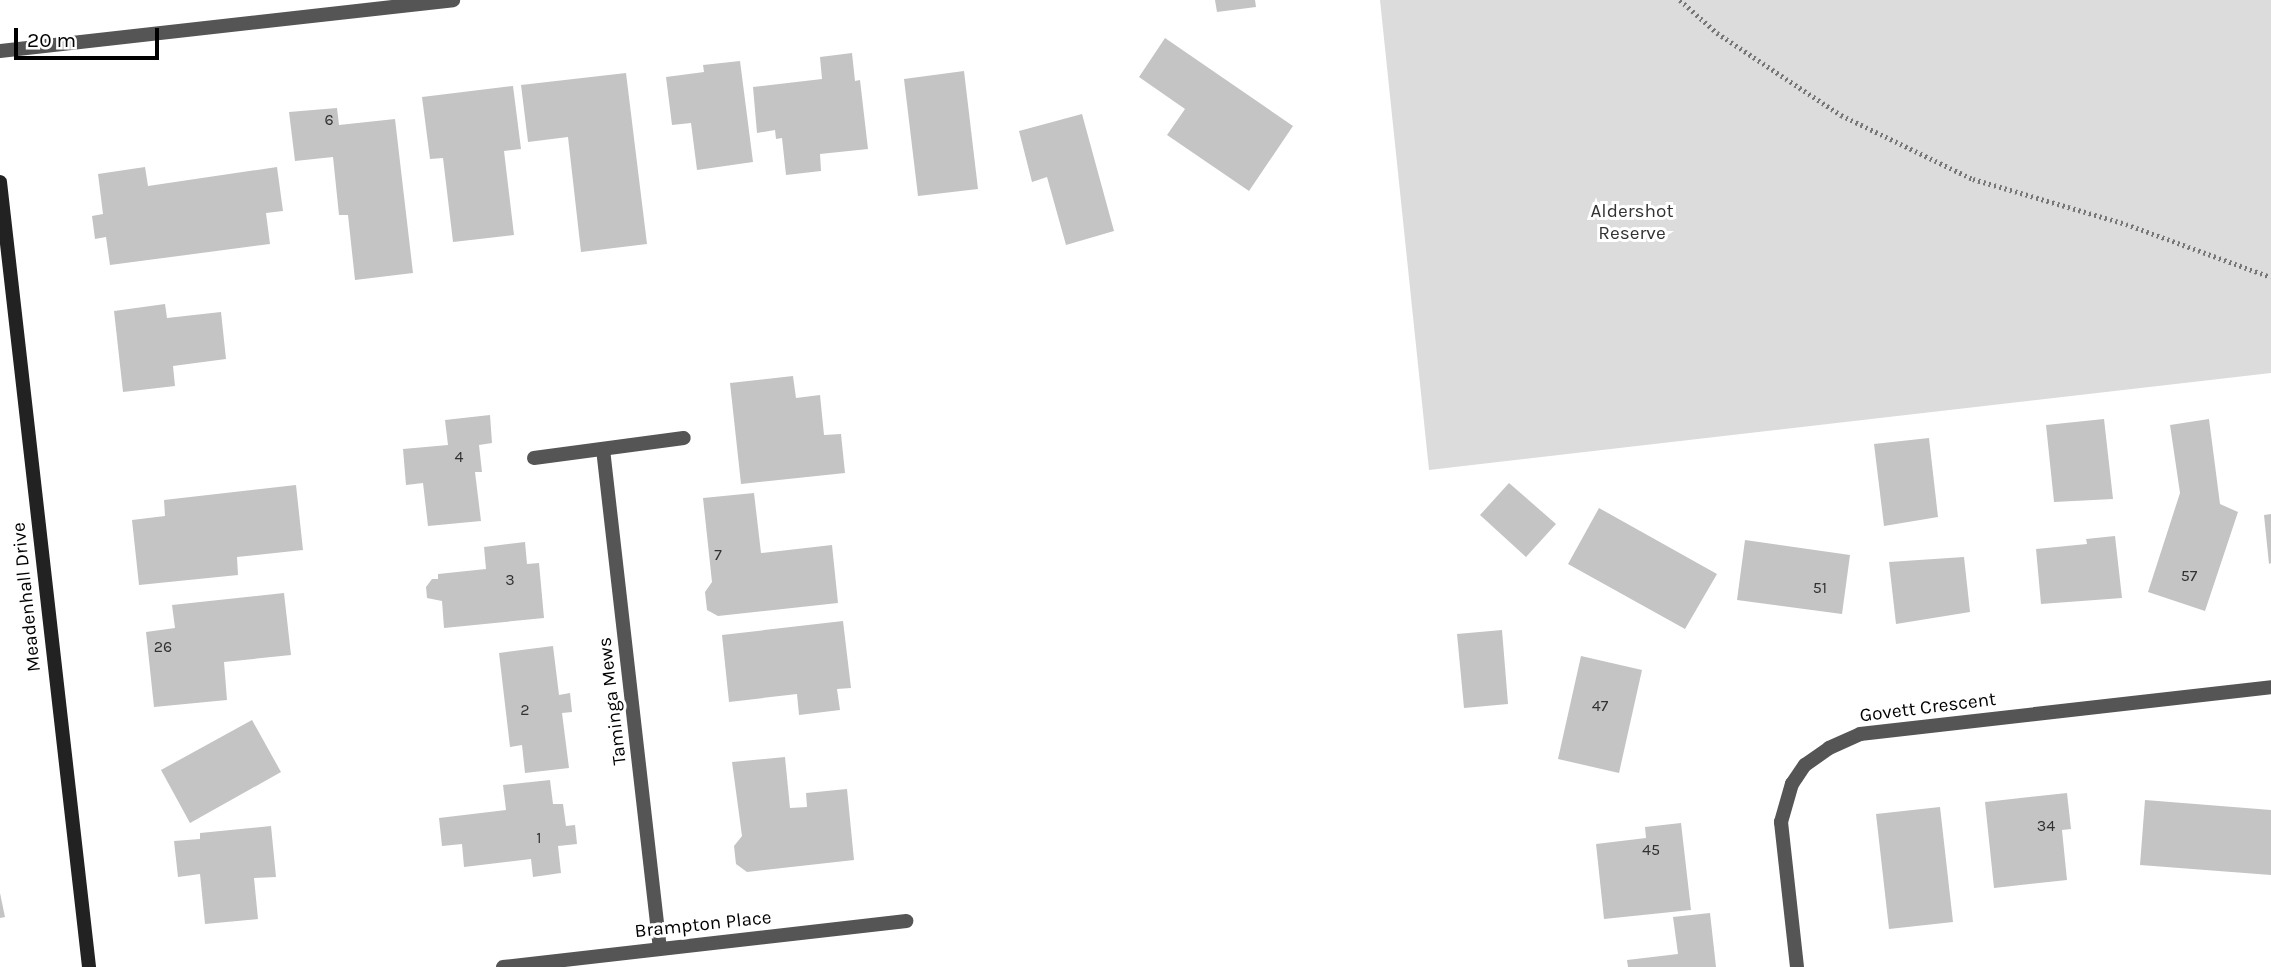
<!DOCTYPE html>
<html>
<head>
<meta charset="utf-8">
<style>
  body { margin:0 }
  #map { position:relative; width:2271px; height:967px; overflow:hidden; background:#fff; font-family:Karla,sans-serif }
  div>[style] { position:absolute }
  .green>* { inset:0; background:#dcdcdc }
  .building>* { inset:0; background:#c4c4c4 }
  .path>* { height:4.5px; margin-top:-2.25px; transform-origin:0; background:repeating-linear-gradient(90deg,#777 0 2px,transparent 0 5.5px) }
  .street>* { height:14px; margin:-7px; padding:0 7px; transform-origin:7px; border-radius:7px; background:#555 }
  .secondary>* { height:14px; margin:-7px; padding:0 7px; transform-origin:7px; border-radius:7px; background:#222 }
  span { translate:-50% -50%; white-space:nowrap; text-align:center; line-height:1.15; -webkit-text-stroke:6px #fff; paint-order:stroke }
  .number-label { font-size:16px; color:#313131 }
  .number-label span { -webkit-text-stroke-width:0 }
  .park-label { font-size:19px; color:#333 }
  .street-label { font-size:19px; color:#000 }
  .scale { position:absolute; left:14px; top:28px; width:145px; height:32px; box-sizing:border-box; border:4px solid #000; border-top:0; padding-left:9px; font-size:21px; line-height:24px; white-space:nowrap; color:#000; -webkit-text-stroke:5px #fff; paint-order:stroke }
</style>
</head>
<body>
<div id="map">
  <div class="green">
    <i style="clip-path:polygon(1380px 0,2271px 0,2271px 373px,1429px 470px)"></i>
  </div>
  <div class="building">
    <i style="clip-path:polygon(1215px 0,1255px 0,1256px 7px,1217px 12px)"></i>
    <i style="clip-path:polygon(1165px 38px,1293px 126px,1249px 191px,1167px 135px,1185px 109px,1139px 77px)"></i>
    <i style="clip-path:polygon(852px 53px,855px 81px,860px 80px,868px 149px,820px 154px,821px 171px,786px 175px,782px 138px,776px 139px,775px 130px,757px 133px,753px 87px,822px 79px,820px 57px)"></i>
    <i style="clip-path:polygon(740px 61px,753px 162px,697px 170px,691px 123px,672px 125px,666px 77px,704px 72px,703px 65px)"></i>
    <i style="clip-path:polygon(964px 71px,978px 189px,918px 196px,904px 79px)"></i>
    <i style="clip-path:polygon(626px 73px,647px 244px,581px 252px,568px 137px,528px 142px,521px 85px)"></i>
    <i style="clip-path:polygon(513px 86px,521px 149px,504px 151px,514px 235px,453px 242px,443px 158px,430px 159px,422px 97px)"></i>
    <i style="clip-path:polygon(337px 108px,339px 125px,395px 119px,413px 273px,355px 280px,348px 215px,339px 215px,333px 157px,295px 161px,289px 112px)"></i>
    <i style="clip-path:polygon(1082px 114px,1114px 231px,1066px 245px,1047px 177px,1032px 182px,1019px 131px)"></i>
    <i style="clip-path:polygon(145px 167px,148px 186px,277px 167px,283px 211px,266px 213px,270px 244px,110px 265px,106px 237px,95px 239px,92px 216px,103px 214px,98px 174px)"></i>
    <i style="clip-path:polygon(165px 304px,167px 318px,221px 312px,226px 359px,173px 366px,175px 386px,123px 392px,114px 311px)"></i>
    <i style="clip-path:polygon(793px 376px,796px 398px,820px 395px,824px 435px,841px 434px,845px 473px,741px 484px,730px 383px)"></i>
    <i style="clip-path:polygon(490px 415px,492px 443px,479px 445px,482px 472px,475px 472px,481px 521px,428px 526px,423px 483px,406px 485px,403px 449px,448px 445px,445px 420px)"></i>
    <i style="clip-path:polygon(2104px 419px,2113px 499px,2054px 502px,2046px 425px)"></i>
    <i style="clip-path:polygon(2209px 419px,2220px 504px,2238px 512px,2205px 611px,2148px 592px,2180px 493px,2170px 425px)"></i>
    <i style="clip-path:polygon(1929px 438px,1938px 517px,1884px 526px,1874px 444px)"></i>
    <i style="clip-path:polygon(1509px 483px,1556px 524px,1526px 557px,1480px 515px)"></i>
    <i style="clip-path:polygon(296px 485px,303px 550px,237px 557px,238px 575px,139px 585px,132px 520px,165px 516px,164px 500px)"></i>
    <i style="clip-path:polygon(754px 493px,761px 553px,832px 545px,838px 603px,718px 616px,707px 610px,705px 592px,712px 582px,703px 498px)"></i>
    <i style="clip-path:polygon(1599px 508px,1717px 574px,1685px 629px,1568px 564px)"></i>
    <i style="clip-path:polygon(2271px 514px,2271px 563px,2269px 564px,2264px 515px)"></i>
    <i style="clip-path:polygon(2115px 536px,2122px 598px,2041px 604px,2036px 549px,2087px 544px,2086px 539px)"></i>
    <i style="clip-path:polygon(1745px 540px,1850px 555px,1842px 614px,1737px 600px)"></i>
    <i style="clip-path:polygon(525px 542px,527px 564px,539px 563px,544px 618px,444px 628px,442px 601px,427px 598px,426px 587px,432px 579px,438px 579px,438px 574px,486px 569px,484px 547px)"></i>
    <i style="clip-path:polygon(1964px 557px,1970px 612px,1896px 624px,1889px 562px)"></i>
    <i style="clip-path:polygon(284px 593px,291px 655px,224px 662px,227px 700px,154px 707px,146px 632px,175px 628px,172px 605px)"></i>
    <i style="clip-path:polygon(843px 621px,851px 688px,837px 689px,840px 710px,799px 715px,797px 694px,729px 702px,722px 635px)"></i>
    <i style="clip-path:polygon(1502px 630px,1508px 704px,1464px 708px,1457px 634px)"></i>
    <i style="clip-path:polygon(553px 646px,559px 695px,570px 693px,572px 712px,562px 713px,569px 768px,525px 773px,522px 745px,510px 747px,499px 653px)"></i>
    <i style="clip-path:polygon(1581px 656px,1642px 670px,1619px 773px,1558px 759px)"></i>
    <i style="clip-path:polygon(252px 720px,281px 772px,190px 823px,161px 770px)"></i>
    <i style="clip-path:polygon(785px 757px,790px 808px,807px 807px,806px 793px,847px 789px,854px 860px,747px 872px,736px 864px,734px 846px,742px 836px,732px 762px)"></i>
    <i style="clip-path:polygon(550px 780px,553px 804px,563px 804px,566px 826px,575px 825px,577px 844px,558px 846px,561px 873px,533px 877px,531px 859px,464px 867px,462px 844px,442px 846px,439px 818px,506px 810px,503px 785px)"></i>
    <i style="clip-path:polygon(2067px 793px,2071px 829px,2062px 830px,2067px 880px,1994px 888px,1985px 802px)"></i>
    <i style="clip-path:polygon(2145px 800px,2271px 810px,2271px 875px,2140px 865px)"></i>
    <i style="clip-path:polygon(1940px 807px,1953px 922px,1889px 929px,1876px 814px)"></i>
    <i style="clip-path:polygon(1681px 823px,1691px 910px,1604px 919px,1596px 844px,1646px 838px,1645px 827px)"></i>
    <i style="clip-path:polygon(271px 826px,276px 877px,254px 878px,258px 919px,205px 924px,200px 874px,178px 877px,174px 841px,200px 839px,200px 833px)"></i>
    <i style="clip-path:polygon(0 893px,5px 917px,0 918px)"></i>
    <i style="clip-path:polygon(1710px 913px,1716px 967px,1628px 967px,1627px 960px,1678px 954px,1673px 917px)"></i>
  </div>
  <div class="path">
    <i style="left:1680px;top:0;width:50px;rotate:41.7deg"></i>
    <i style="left:1717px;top:33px;width:149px;rotate:33.5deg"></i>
    <i style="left:1841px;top:115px;width:147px;rotate:25.9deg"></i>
    <i style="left:1973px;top:179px;width:159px;rotate:16.4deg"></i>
    <i style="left:2126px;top:224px;width:154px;rotate:20.1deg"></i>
  </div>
  <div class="street">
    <i style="left:0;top:51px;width:456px;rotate:-6.4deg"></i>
    <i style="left:603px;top:449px;width:503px;rotate:83.5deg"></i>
    <i style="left:534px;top:458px;width:151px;rotate:-7.6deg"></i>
    <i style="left:503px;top:967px;width:406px;rotate:-6.5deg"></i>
    <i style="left:1797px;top:967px;width:146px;rotate:-96.3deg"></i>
    <i style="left:1781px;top:822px;width:40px;rotate:-74deg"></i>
    <i style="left:1792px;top:784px;width:23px;rotate:-56deg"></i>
    <i style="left:1805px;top:765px;width:29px;rotate:-35deg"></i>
    <i style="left:1829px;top:748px;width:34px;rotate:-24deg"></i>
    <i style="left:1860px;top:734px;width:414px;rotate:-6.5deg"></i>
  </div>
  <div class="secondary">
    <i style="left:0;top:182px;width:790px;rotate:83.53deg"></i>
  </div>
  <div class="number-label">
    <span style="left:329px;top:120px">6</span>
    <span style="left:459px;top:457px">4</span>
    <span style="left:718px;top:555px">7</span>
    <span style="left:2189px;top:576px">57</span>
    <span style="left:510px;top:580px">3</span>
    <span style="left:1820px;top:588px">51</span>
    <span style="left:163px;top:647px">26</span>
    <span style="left:1600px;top:706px">47</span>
    <span style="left:525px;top:710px">2</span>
    <span style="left:2046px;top:826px">34</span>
    <span style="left:539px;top:838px">1</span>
    <span style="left:1651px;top:850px">45</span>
  </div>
  <div class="park-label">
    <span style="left:1632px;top:223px">Aldershot<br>Reserve</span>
  </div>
  <div class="street-label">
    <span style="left:27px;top:597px;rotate:-96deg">Meadenhall Drive</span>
    <span style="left:613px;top:701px;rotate:-97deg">Taminga Mews</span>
    <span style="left:1928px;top:708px;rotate:-7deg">Govett Crescent</span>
    <span style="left:703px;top:925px;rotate:-6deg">Brampton Place</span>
  </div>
  <div class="scale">20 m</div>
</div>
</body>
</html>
